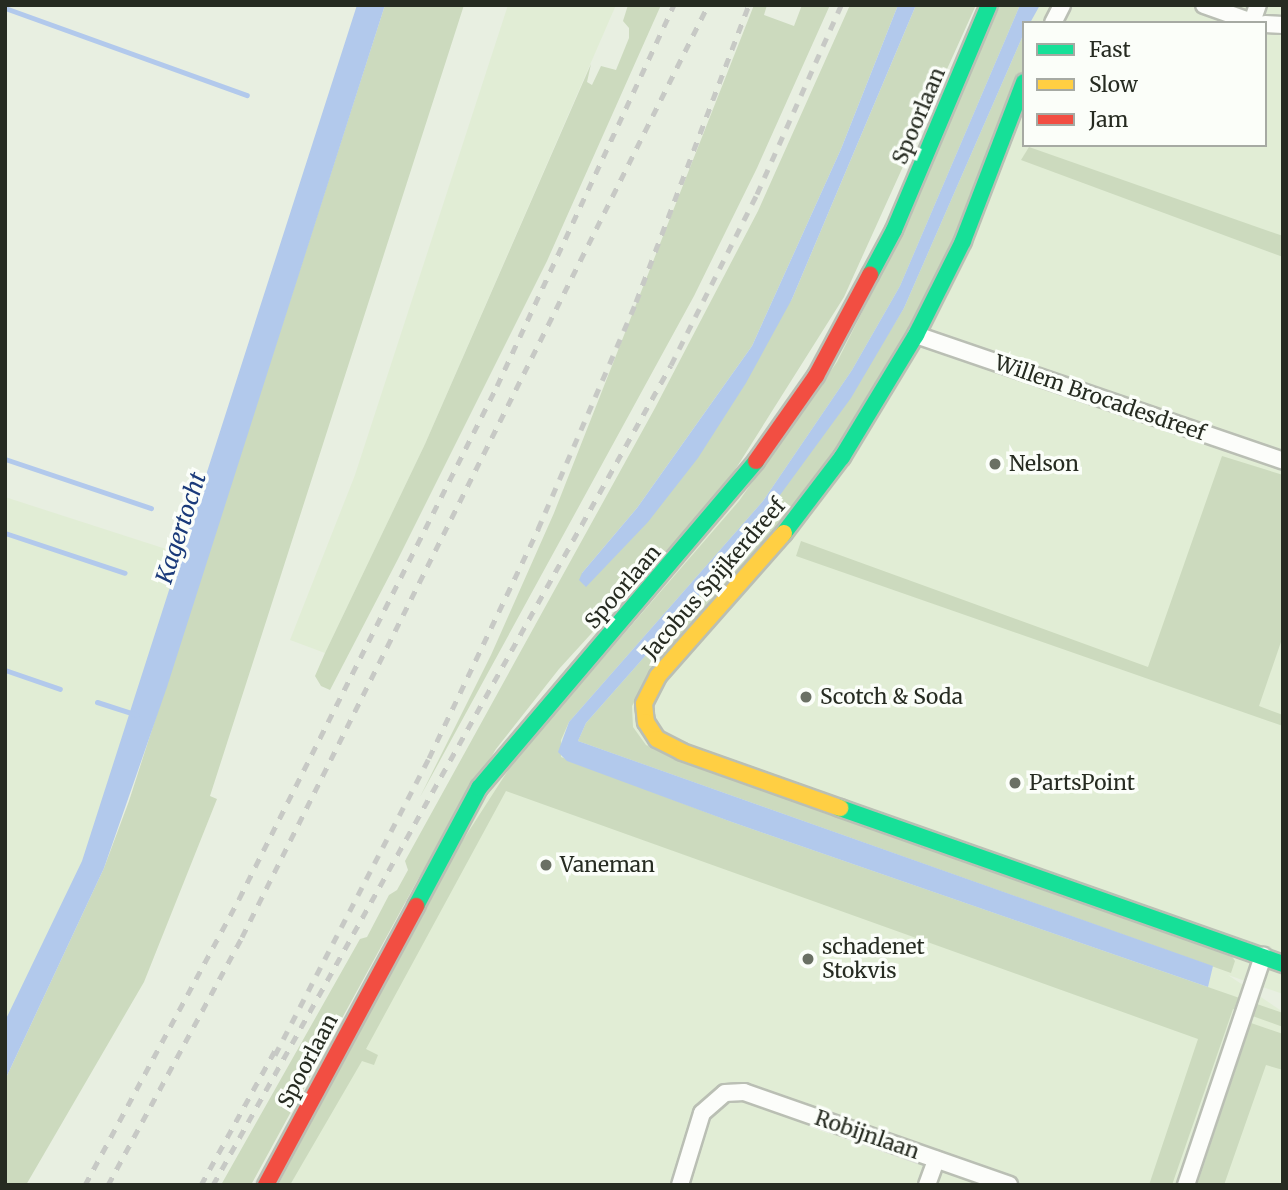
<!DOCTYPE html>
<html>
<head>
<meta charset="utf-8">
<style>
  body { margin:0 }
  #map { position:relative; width:1288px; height:1190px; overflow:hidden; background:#e8efe1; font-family:Merriweather,serif }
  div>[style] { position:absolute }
  .built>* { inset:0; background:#e1edd5 }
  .green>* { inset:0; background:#ccdabe }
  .water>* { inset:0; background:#b2c9ec }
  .stream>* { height:5px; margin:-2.5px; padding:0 2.5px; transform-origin:2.5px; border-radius:2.5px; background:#b2c9ec }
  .roads { filter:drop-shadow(2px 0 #babfb4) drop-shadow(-2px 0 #babfb4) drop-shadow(0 2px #babfb4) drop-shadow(0 -2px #babfb4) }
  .street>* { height:16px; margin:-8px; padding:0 8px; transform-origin:8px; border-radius:8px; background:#fcfdfa }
  .fast>* { height:16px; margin:-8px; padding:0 8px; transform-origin:8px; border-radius:8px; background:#16e098 }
  .slow>* { height:16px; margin:-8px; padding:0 8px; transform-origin:8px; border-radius:8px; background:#ffcf43 }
  .jam>* { height:16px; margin:-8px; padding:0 8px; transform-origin:8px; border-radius:8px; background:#f24e42 }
  .rail>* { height:5px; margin-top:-2.5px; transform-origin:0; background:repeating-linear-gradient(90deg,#c7c9c5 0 9px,transparent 0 18px) }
  .dots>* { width:19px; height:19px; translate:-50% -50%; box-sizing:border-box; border:4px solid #fbfef9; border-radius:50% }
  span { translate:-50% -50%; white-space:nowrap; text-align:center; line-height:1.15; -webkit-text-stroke:7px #fbfef9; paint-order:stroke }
  .street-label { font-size:21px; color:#262b21 }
  .poi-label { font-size:21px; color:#262b21 }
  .left { translate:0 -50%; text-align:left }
  .water-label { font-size:23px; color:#1a3a7a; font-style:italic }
  .frame { position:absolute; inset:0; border:7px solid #262b21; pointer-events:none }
  .legend { position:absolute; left:1022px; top:21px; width:245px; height:126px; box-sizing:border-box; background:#fbfef9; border:2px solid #a6aaa3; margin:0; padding:9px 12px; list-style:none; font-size:21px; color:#262b21 }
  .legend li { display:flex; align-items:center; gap:14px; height:35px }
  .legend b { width:35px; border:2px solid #a6aaa3 }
</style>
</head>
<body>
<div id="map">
  <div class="built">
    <i style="clip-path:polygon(508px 5px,616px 5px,425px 444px,325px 653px,290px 640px,355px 475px)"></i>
    <i style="clip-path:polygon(evenodd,1001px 5px,1283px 5px,1283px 994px,1228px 975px,1283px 1012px,1283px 1185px,268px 1185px,440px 868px,532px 729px,816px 384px,1001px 5px,1024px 23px,1265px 23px,1265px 145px,1024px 145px,1024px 23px)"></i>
    <i style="clip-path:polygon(5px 497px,200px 560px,84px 870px,5px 1044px)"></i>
  </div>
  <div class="green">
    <i style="clip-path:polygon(385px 5px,464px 5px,210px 796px,217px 799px,144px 982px,26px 1185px,5px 1185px,5px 1080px,104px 868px,129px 801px)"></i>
    <i style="clip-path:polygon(628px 5px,661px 5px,547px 261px,398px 559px,330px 690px,321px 686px,315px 676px,325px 653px,425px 444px,591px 64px,587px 82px,592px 85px,601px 66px,616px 70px,629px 38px,629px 28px,623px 21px)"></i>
    <i style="clip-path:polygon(754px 5px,767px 5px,764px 15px,794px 26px,802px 5px,830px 5px,757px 168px,694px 296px,420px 797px,491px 655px,554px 513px)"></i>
    <i style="clip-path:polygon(850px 5px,898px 5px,841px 149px,752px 346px,637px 508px,582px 573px,585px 586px,792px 299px,916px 5px,976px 5px,844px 297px,723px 489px,559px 669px,496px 749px,417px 881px,251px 1185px,221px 1185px,360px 939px,367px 937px,389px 895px,397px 890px,408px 870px,405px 861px,655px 408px,758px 211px)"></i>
    <i style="clip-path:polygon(1000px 5px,1020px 5px,900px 286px,852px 370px,763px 501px,569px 722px,561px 740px,561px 757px,729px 821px,1283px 1013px,1283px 1027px,1233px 1009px,1172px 1185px,1149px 1185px,1198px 1039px,506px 791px,366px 1049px,378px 1055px,374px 1065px,362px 1061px,290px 1185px,278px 1185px,456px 851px,514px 761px,739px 501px,837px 362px,904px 229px)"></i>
    <i style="clip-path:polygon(1024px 33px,1024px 72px,943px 267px,909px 333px,824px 472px,641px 690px,632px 706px,633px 727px,646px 745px,676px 758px,1229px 952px,1235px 961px,1231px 973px,578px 741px,586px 723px,744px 544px,888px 334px,904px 308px)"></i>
    <i style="clip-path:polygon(1029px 147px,1283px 236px,1283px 257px,1021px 160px)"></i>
    <i style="clip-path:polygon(1222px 456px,1283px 475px,1283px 636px,1259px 706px,1283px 715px,1283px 726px,796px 556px,801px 541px,1148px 667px)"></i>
    <i style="clip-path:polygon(1251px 1023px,1283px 1034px,1283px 1070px,1266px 1065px,1224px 1185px,1197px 1185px)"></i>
  </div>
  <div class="water">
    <i style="clip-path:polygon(357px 5px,385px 5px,167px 687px,104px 868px,5px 1080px,5px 1021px,82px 861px)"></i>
    <i style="clip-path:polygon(898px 5px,916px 5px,792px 299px,746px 383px,698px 458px,648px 522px,586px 587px,579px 580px,582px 573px,637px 508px,752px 346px,841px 149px)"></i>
    <i style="clip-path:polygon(1020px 5px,1040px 5px,1030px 23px,1024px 23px,1024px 33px,904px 308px,851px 398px,745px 543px,586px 723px,578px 741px,1213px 966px,1208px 987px,729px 821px,567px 761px,558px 752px,569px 722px,763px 501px,852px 370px,900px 286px)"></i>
  </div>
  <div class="stream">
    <i style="left:5px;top:8px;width:257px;rotate:19.8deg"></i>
    <i style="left:5px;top:459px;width:154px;rotate:18.6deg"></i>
    <i style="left:5px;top:533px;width:126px;rotate:18.4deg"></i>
    <i style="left:5px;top:670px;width:58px;rotate:19.1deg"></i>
    <i style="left:97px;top:702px;width:42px;rotate:18deg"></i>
  </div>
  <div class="roads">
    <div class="street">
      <i style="left:1204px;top:5px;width:51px;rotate:19.5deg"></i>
      <i style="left:1252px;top:22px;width:18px;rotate:-71deg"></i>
      <i style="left:1053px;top:23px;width:20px;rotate:-63deg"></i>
      <i style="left:1265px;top:24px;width:18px;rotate:3deg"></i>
      <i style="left:916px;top:335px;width:388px;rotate:18.9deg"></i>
      <i style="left:680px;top:1185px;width:75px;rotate:-73deg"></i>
      <i style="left:702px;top:1113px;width:30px;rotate:-41deg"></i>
      <i style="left:725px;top:1093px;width:19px;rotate:-3deg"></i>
      <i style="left:744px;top:1092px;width:281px;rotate:19.3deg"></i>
      <i style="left:927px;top:1185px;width:27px;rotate:-70deg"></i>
      <i style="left:1186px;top:1185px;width:242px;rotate:-71.4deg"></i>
    </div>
    <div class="fast">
      <i style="left:870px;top:275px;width:51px;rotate:-61.9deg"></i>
      <i style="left:894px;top:230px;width:244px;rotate:-67.1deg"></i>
      <i style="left:784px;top:533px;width:96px;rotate:-52.7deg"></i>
      <i style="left:842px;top:457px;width:143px;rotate:-58.8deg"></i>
      <i style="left:916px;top:335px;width:105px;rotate:-63.4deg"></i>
      <i style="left:963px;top:241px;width:170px;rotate:-69deg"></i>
      <i style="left:840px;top:808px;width:470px;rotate:19.4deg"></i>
      <i style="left:416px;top:906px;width:134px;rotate:-61.9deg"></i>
      <i style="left:479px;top:788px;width:429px;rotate:-49.7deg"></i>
    </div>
    <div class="slow">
      <i style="left:784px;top:533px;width:191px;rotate:131.4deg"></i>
      <i style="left:658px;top:676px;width:31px;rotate:117deg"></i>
      <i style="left:644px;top:704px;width:18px;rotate:84deg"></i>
      <i style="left:646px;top:722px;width:20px;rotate:57deg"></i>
      <i style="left:657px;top:739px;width:28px;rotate:27deg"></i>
      <i style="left:682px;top:752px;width:168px;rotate:19.5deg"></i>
    </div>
    <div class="jam">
      <i style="left:756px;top:461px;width:104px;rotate:-54.8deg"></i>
      <i style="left:816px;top:376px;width:115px;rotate:-61.9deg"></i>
      <i style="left:266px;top:1185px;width:317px;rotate:-61.7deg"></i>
    </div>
  </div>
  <div class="rail">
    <i style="left:275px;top:1055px;width:335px;rotate:-62.6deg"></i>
    <i style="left:429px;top:758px;width:254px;rotate:-64.5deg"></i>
    <i style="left:538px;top:529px;width:247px;rotate:-66.6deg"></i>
    <i style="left:636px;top:302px;width:318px;rotate:-69.2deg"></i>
    <i style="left:85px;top:1185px;width:325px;rotate:-61.7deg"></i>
    <i style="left:239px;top:899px;width:574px;rotate:-63.3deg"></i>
    <i style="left:497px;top:386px;width:420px;rotate:-65.1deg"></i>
    <i style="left:108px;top:1185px;width:282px;rotate:-61.6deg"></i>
    <i style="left:242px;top:937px;width:1042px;rotate:-63.43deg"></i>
    <i style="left:201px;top:1185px;width:158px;rotate:-61.2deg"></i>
    <i style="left:213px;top:1185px;width:939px;rotate:-60.82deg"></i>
    <i style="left:671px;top:365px;width:191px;rotate:-63.3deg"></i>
    <i style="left:757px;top:194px;width:207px;rotate:-66deg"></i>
  </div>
  <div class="dots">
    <i style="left:995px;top:464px;background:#6a7064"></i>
    <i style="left:806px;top:697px;background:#6a7064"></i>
    <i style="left:1015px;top:783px;background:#6a7064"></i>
    <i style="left:546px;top:865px;background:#6a7064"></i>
    <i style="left:808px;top:959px;background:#6a7064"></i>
  </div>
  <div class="street-label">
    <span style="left:919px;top:116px;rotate:-67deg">Spoorlaan</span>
    <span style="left:1100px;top:398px;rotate:19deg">Willem Brocadesdreef</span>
    <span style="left:714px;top:579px;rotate:-49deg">Jacobus Spijkerdreef</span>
    <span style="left:623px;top:587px;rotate:-49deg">Spoorlaan</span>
    <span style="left:308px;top:1061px;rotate:-62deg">Spoorlaan</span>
    <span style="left:867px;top:1135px;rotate:19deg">Robijnlaan</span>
  </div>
  <div class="poi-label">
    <span class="left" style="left:1009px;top:464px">Nelson</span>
    <span class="left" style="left:820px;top:697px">Scotch &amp; Soda</span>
    <span class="left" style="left:1029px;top:783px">PartsPoint</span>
    <span class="left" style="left:560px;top:865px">Vaneman</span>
    <span class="left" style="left:822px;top:959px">schadenet<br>Stokvis</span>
  </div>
  <div class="water-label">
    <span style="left:181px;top:528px;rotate:-72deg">Kagertocht</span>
  </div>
  <div class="frame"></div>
  <ul class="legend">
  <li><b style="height:9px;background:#16e098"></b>Fast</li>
  <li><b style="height:9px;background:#ffcf43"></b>Slow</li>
  <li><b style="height:9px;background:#f24e42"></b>Jam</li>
  </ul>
</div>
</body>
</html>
